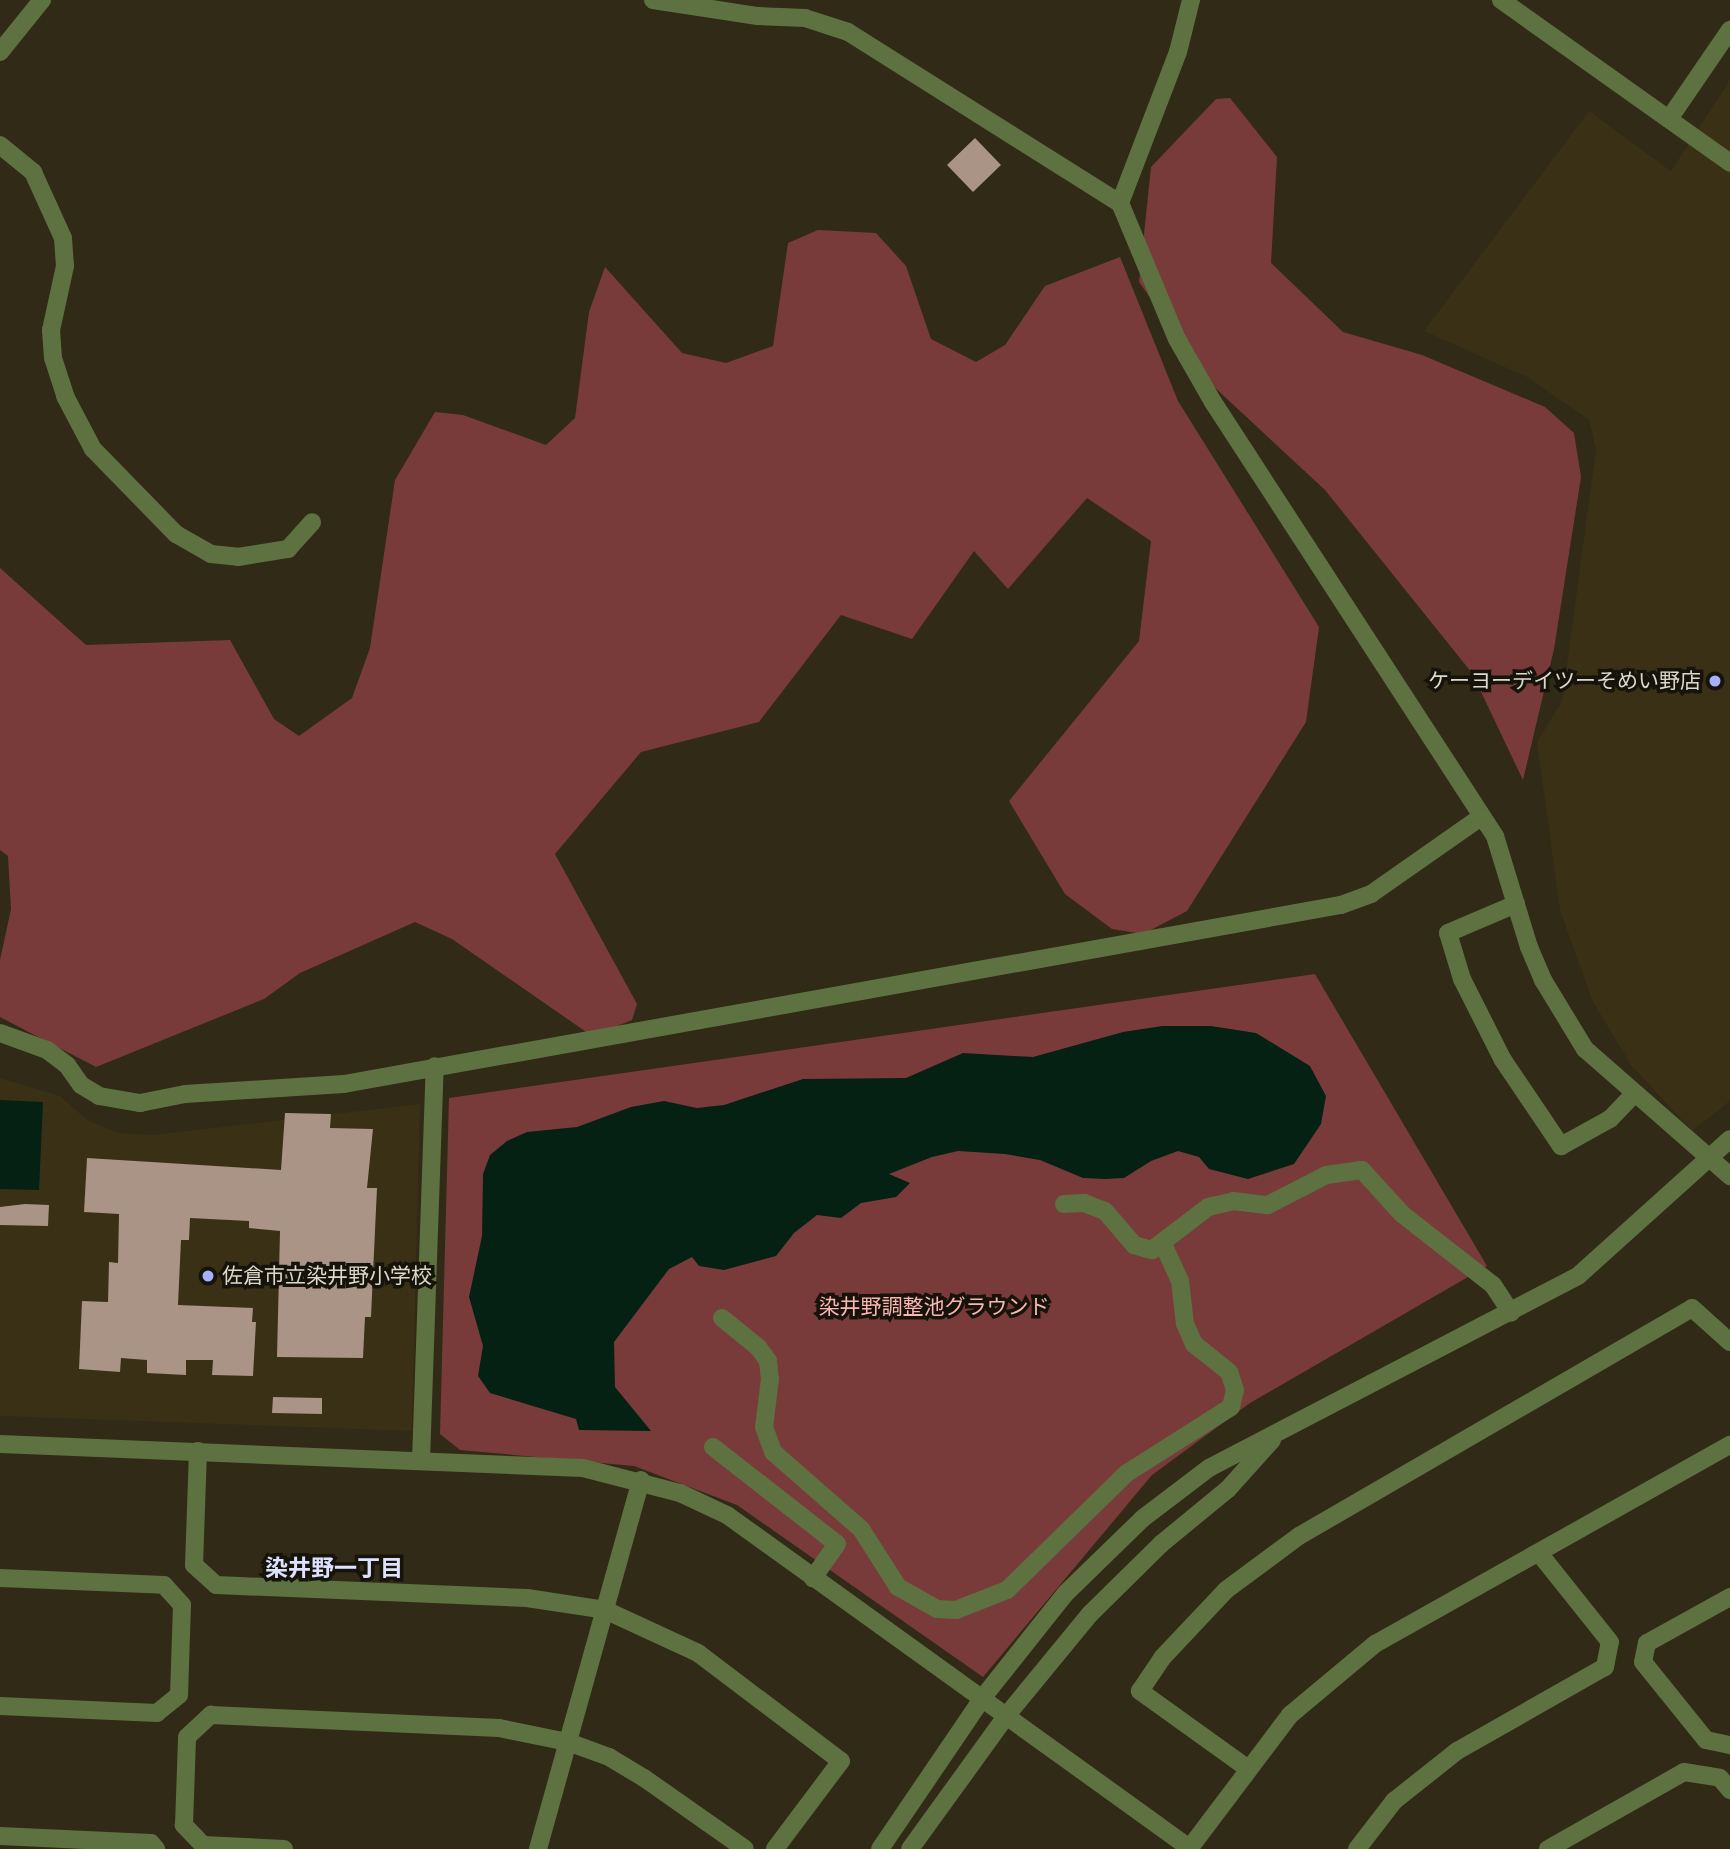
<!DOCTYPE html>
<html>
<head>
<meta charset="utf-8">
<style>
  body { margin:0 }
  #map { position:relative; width:1730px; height:1849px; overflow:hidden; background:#302a16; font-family:Arial,"Noto Sans JP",sans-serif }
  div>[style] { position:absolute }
  .built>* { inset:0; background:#393015 }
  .green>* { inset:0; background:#793b3a }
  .water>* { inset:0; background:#052114 }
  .building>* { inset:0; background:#a99485 }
  .minor>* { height:18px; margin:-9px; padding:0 9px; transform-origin:9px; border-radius:9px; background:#5e7140 }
  .dots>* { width:19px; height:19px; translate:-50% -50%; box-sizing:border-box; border:4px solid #15130a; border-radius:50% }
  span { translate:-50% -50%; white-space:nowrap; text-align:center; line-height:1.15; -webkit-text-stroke:7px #15130a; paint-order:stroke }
  .poi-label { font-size:21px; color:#dcd8cc }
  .right { translate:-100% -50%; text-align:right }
  .left { translate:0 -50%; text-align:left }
  .park-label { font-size:21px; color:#fcb5b1 }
  .neighbourhood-label { font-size:23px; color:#dde1fe; font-weight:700 }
</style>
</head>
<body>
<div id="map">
  <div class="built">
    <i style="clip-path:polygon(1730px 80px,1730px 1101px,1692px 1131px,1631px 1065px,1593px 1002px,1560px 911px,1537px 742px,1562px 701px,1596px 449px,1589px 420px,1527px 377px,1424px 331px,1589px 111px,1671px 171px)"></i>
    <i style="clip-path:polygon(0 1078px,60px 1096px,87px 1120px,119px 1133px,152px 1135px,420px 1104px,412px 1431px,0 1416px)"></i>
  </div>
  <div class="green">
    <i style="clip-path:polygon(1230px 98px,1277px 157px,1271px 263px,1343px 332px,1422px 355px,1545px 407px,1574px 433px,1581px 477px,1554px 649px,1523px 780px,1472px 673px,1325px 490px,1212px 385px,1139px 282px,1151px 167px,1216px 99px)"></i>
    <i style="clip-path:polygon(818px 230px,876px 233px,906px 266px,931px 339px,976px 362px,1005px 345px,1045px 286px,1120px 257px,1178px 401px,1319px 627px,1306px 722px,1187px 911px,1143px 934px,1112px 929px,1065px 894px,1009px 801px,1139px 641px,1151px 541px,1087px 498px,1008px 589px,974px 551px,912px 639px,841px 615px,759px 722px,641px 752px,555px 854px,637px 1004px,632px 1020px,592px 1036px,452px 939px,415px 922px,300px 973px,264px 999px,96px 1067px,0 1017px,0 960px,11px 909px,8px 856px,0 850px,0 568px,86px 645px,230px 640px,274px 719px,299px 736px,352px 698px,370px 648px,395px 480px,435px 412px,463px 415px,546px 445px,575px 418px,589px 312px,605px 267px,682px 353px,726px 363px,773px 346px,788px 243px)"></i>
    <i style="clip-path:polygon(1315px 974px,1487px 1266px,1250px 1403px,1152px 1475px,983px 1677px,737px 1505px,634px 1466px,460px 1450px,440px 1434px,449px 1098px)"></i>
  </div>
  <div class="water">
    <i style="clip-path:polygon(1162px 1026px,1211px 1026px,1256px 1033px,1310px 1066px,1326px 1096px,1321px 1124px,1294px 1164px,1248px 1179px,1209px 1169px,1199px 1157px,1178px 1151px,1151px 1161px,1124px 1178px,1105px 1179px,1083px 1178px,1040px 1160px,1005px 1154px,958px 1151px,932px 1157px,889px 1174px,910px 1183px,896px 1197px,861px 1203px,841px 1218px,817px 1215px,794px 1233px,776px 1256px,724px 1270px,699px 1266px,692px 1257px,669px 1269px,614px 1342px,615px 1387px,651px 1431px,579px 1430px,576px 1419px,490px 1393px,478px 1376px,483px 1346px,469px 1297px,482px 1236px,483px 1174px,490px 1155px,507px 1141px,527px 1132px,577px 1127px,631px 1107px,664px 1101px,697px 1108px,724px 1105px,803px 1079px,906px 1078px,963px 1053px,1033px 1057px,1123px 1032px)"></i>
    <i style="clip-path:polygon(0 1100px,43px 1102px,39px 1190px,0 1189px)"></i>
  </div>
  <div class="building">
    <i style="clip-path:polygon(975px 138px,1001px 165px,973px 192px,947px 165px)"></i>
    <i style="clip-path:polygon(285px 1113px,331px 1114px,330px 1128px,373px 1129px,367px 1188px,377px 1188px,371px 1317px,365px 1317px,363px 1358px,277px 1357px,280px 1231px,249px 1228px,249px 1221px,190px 1218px,189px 1240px,181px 1240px,178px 1305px,253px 1308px,252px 1322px,256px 1322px,253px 1376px,212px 1375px,213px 1360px,186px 1360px,186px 1375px,147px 1373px,147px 1360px,121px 1358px,120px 1372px,79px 1369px,82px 1301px,108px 1302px,109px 1262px,118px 1263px,119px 1214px,84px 1212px,87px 1158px,281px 1170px)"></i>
    <i style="clip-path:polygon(25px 1204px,49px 1205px,48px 1226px,0 1225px,0 1207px)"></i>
    <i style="clip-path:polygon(273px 1397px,322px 1398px,322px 1414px,272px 1413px)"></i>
  </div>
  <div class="minor">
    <i style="left:653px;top:0;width:106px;rotate:8.7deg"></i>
    <i style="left:758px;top:16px;width:47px;rotate:2.4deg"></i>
    <i style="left:805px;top:18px;width:45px;rotate:18deg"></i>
    <i style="left:848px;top:32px;width:321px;rotate:32.2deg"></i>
    <i style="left:1120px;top:203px;width:147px;rotate:67.3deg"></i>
    <i style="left:1177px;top:339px;width:73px;rotate:60.3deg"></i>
    <i style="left:1213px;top:402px;width:518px;rotate:56.99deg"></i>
    <i style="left:1495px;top:836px;width:116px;rotate:73deg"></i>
    <i style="left:1529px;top:947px;width:36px;rotate:67deg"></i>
    <i style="left:1543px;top:980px;width:81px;rotate:58.7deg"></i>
    <i style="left:1585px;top:1049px;width:193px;rotate:41.2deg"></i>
    <i style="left:1501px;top:0;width:281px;rotate:35.4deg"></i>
    <i style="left:0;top:52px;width:67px;rotate:-51.1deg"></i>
    <i style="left:1669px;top:119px;width:108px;rotate:-55.6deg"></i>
    <i style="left:0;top:145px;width:43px;rotate:39.3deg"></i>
    <i style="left:33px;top:172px;width:72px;rotate:65.6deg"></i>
    <i style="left:63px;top:238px;width:28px;rotate:86deg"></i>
    <i style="left:65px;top:266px;width:66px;rotate:102.3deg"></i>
    <i style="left:51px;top:330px;width:28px;rotate:86deg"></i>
    <i style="left:53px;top:358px;width:40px;rotate:72deg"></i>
    <i style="left:65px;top:396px;width:60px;rotate:62.2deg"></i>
    <i style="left:93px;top:449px;width:119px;rotate:45.7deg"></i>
    <i style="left:176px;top:534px;width:40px;rotate:29.7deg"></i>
    <i style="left:211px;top:554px;width:27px;rotate:6deg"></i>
    <i style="left:238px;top:557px;width:51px;rotate:-9.1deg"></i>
    <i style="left:288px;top:549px;width:36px;rotate:-48deg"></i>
    <i style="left:1120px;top:203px;width:162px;rotate:-69deg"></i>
    <i style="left:1178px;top:52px;width:54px;rotate:-76deg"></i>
    <i style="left:1516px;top:904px;width:74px;rotate:156.9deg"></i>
    <i style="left:1448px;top:933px;width:48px;rotate:73.1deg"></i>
    <i style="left:1462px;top:979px;width:91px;rotate:63.2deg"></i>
    <i style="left:1503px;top:1060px;width:104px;rotate:56deg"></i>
    <i style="left:1561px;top:1146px;width:56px;rotate:-28.9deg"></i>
    <i style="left:1610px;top:1119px;width:36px;rotate:-46deg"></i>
    <i style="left:0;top:1033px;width:50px;rotate:19.9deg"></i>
    <i style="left:47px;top:1050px;width:25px;rotate:37deg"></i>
    <i style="left:67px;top:1065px;width:24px;rotate:55deg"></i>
    <i style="left:81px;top:1085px;width:21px;rotate:31deg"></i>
    <i style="left:99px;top:1096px;width:42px;rotate:9.7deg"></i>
    <i style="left:140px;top:1103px;width:46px;rotate:-11.3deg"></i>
    <i style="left:185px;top:1094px;width:159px;rotate:-3.6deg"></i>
    <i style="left:344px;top:1084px;width:1013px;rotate:-10.18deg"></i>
    <i style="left:1341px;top:905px;width:32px;rotate:-20deg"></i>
    <i style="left:1371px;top:894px;width:134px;rotate:-35deg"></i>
    <i style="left:1064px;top:1204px;width:20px;rotate:-3deg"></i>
    <i style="left:1084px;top:1203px;width:22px;rotate:21deg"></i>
    <i style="left:1105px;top:1211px;width:45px;rotate:49.5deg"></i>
    <i style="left:1134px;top:1245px;width:19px;rotate:16deg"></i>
    <i style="left:1152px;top:1250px;width:71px;rotate:-37.5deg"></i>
    <i style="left:1208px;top:1207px;width:26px;rotate:-13deg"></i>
    <i style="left:1233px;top:1201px;width:35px;rotate:7deg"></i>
    <i style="left:1268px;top:1205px;width:65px;rotate:-27.3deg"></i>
    <i style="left:1326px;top:1175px;width:36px;rotate:-8deg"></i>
    <i style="left:1362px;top:1170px;width:59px;rotate:47.7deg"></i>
    <i style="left:1402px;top:1214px;width:115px;rotate:38deg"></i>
    <i style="left:1493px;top:1285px;width:33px;rotate:57deg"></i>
    <i style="left:722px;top:1318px;width:46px;rotate:38.9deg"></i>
    <i style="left:758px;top:1347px;width:17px;rotate:54deg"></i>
    <i style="left:768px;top:1361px;width:18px;rotate:84deg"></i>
    <i style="left:770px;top:1379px;width:48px;rotate:97.1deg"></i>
    <i style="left:764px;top:1427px;width:27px;rotate:70deg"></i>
    <i style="left:773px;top:1452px;width:117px;rotate:41.2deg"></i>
    <i style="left:861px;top:1529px;width:69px;rotate:57.5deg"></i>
    <i style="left:898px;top:1587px;width:45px;rotate:29.4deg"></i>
    <i style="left:937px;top:1609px;width:19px;rotate:3deg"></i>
    <i style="left:956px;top:1610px;width:55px;rotate:-21.4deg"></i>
    <i style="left:1007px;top:1590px;width:168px;rotate:-44.3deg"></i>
    <i style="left:1127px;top:1473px;width:123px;rotate:-32.4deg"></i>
    <i style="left:1231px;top:1407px;width:17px;rotate:-77deg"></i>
    <i style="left:1235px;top:1390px;width:19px;rotate:-108deg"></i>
    <i style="left:1229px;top:1372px;width:45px;rotate:-141.3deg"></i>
    <i style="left:1194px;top:1344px;width:22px;rotate:-114deg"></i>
    <i style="left:1185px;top:1324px;width:43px;rotate:-96.6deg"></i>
    <i style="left:1180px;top:1281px;width:41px;rotate:-114.7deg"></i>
    <i style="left:0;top:1444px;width:583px;rotate:2.36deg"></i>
    <i style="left:583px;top:1468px;width:100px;rotate:14.5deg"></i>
    <i style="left:680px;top:1493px;width:52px;rotate:25.1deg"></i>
    <i style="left:727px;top:1515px;width:572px;rotate:35.75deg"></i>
    <i style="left:713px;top:1447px;width:157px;rotate:38deg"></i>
    <i style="left:837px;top:1544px;width:42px;rotate:125.2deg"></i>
    <i style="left:198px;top:1451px;width:114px;rotate:92deg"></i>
    <i style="left:194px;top:1565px;width:30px;rotate:42deg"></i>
    <i style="left:216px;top:1585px;width:311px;rotate:2.4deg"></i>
    <i style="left:527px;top:1598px;width:79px;rotate:8.7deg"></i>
    <i style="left:605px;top:1610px;width:102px;rotate:24.8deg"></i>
    <i style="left:698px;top:1653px;width:179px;rotate:37.1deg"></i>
    <i style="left:841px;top:1761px;width:110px;rotate:126.9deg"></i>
    <i style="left:421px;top:1460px;width:394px;rotate:-88deg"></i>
    <i style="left:0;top:1578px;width:164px;rotate:2.4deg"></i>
    <i style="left:164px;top:1585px;width:27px;rotate:48deg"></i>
    <i style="left:182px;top:1605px;width:90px;rotate:91.9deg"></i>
    <i style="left:179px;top:1695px;width:28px;rotate:141deg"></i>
    <i style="left:157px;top:1713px;width:157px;rotate:-177.4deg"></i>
    <i style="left:1730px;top:1597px;width:95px;rotate:151deg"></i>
    <i style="left:1647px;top:1643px;width:19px;rotate:102deg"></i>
    <i style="left:1643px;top:1662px;width:100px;rotate:51.1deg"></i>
    <i style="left:1706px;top:1740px;width:25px;rotate:12deg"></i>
    <i style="left:1247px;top:1768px;width:132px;rotate:-144.3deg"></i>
    <i style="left:1140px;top:1691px;width:40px;rotate:-56deg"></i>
    <i style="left:1162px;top:1658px;width:93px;rotate:-46.7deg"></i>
    <i style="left:1226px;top:1590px;width:91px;rotate:-36.5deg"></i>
    <i style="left:1299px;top:1536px;width:454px;rotate:-30.1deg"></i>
    <i style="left:1692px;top:1308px;width:51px;rotate:41.8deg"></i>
    <i style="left:0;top:1836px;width:151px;rotate:2.7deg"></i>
    <i style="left:151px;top:1843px;width:8px;rotate:50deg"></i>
    <i style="left:284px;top:1849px;width:81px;rotate:-177.2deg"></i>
    <i style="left:203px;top:1845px;width:28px;rotate:-134deg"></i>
    <i style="left:184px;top:1825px;width:88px;rotate:-88deg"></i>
    <i style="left:187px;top:1737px;width:33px;rotate:-43deg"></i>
    <i style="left:211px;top:1715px;width:288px;rotate:2.6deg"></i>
    <i style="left:499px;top:1728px;width:70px;rotate:11.5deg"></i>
    <i style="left:568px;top:1742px;width:44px;rotate:20.1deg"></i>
    <i style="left:609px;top:1757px;width:41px;rotate:31deg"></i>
    <i style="left:644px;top:1778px;width:123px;rotate:35.1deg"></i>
    <i style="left:538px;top:1849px;width:383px;rotate:-74.4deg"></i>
    <i style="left:880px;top:1849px;width:185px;rotate:-55.8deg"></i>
    <i style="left:984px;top:1696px;width:130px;rotate:-51.5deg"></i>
    <i style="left:1065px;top:1594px;width:107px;rotate:-44.2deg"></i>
    <i style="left:1142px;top:1519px;width:84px;rotate:-37.3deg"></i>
    <i style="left:1209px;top:1468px;width:417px;rotate:-27.5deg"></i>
    <i style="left:1579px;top:1275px;width:203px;rotate:-42deg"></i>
    <i style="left:910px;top:1849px;width:165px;rotate:-54.1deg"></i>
    <i style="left:1007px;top:1715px;width:131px;rotate:-50.6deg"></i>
    <i style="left:1090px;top:1614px;width:100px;rotate:-44.6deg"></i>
    <i style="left:1161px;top:1544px;width:87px;rotate:-39.4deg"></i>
    <i style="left:1228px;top:1489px;width:66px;rotate:-48.1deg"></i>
    <i style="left:1189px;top:1849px;width:168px;rotate:-53deg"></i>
    <i style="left:1290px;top:1715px;width:111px;rotate:-39.9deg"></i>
    <i style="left:1375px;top:1644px;width:407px;rotate:-29.3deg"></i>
    <i style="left:1357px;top:1849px;width:61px;rotate:-52.4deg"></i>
    <i style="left:1394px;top:1801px;width:80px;rotate:-38.4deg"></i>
    <i style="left:1457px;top:1751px;width:170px;rotate:-29.6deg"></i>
    <i style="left:1605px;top:1667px;width:25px;rotate:-79deg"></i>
    <i style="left:1610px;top:1642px;width:114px;rotate:-128.6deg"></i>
    <i style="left:1548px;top:1849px;width:156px;rotate:-29.5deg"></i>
    <i style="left:1684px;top:1772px;width:36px;rotate:9deg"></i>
    <i style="left:1720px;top:1778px;width:16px;rotate:50deg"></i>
  </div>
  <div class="dots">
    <i style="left:1715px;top:681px;background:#a8b0fc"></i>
    <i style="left:208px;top:1276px;background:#a8b0fc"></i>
  </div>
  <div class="poi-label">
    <span class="right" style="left:1701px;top:681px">ケーヨーデイツーそめい野店</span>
    <span class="left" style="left:222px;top:1276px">佐倉市立染井野小学校</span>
  </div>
  <div class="park-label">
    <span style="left:934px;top:1307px">染井野調整池グラウンド</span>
  </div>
  <div class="neighbourhood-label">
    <span style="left:334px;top:1568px">染井野一丁目</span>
  </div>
</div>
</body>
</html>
